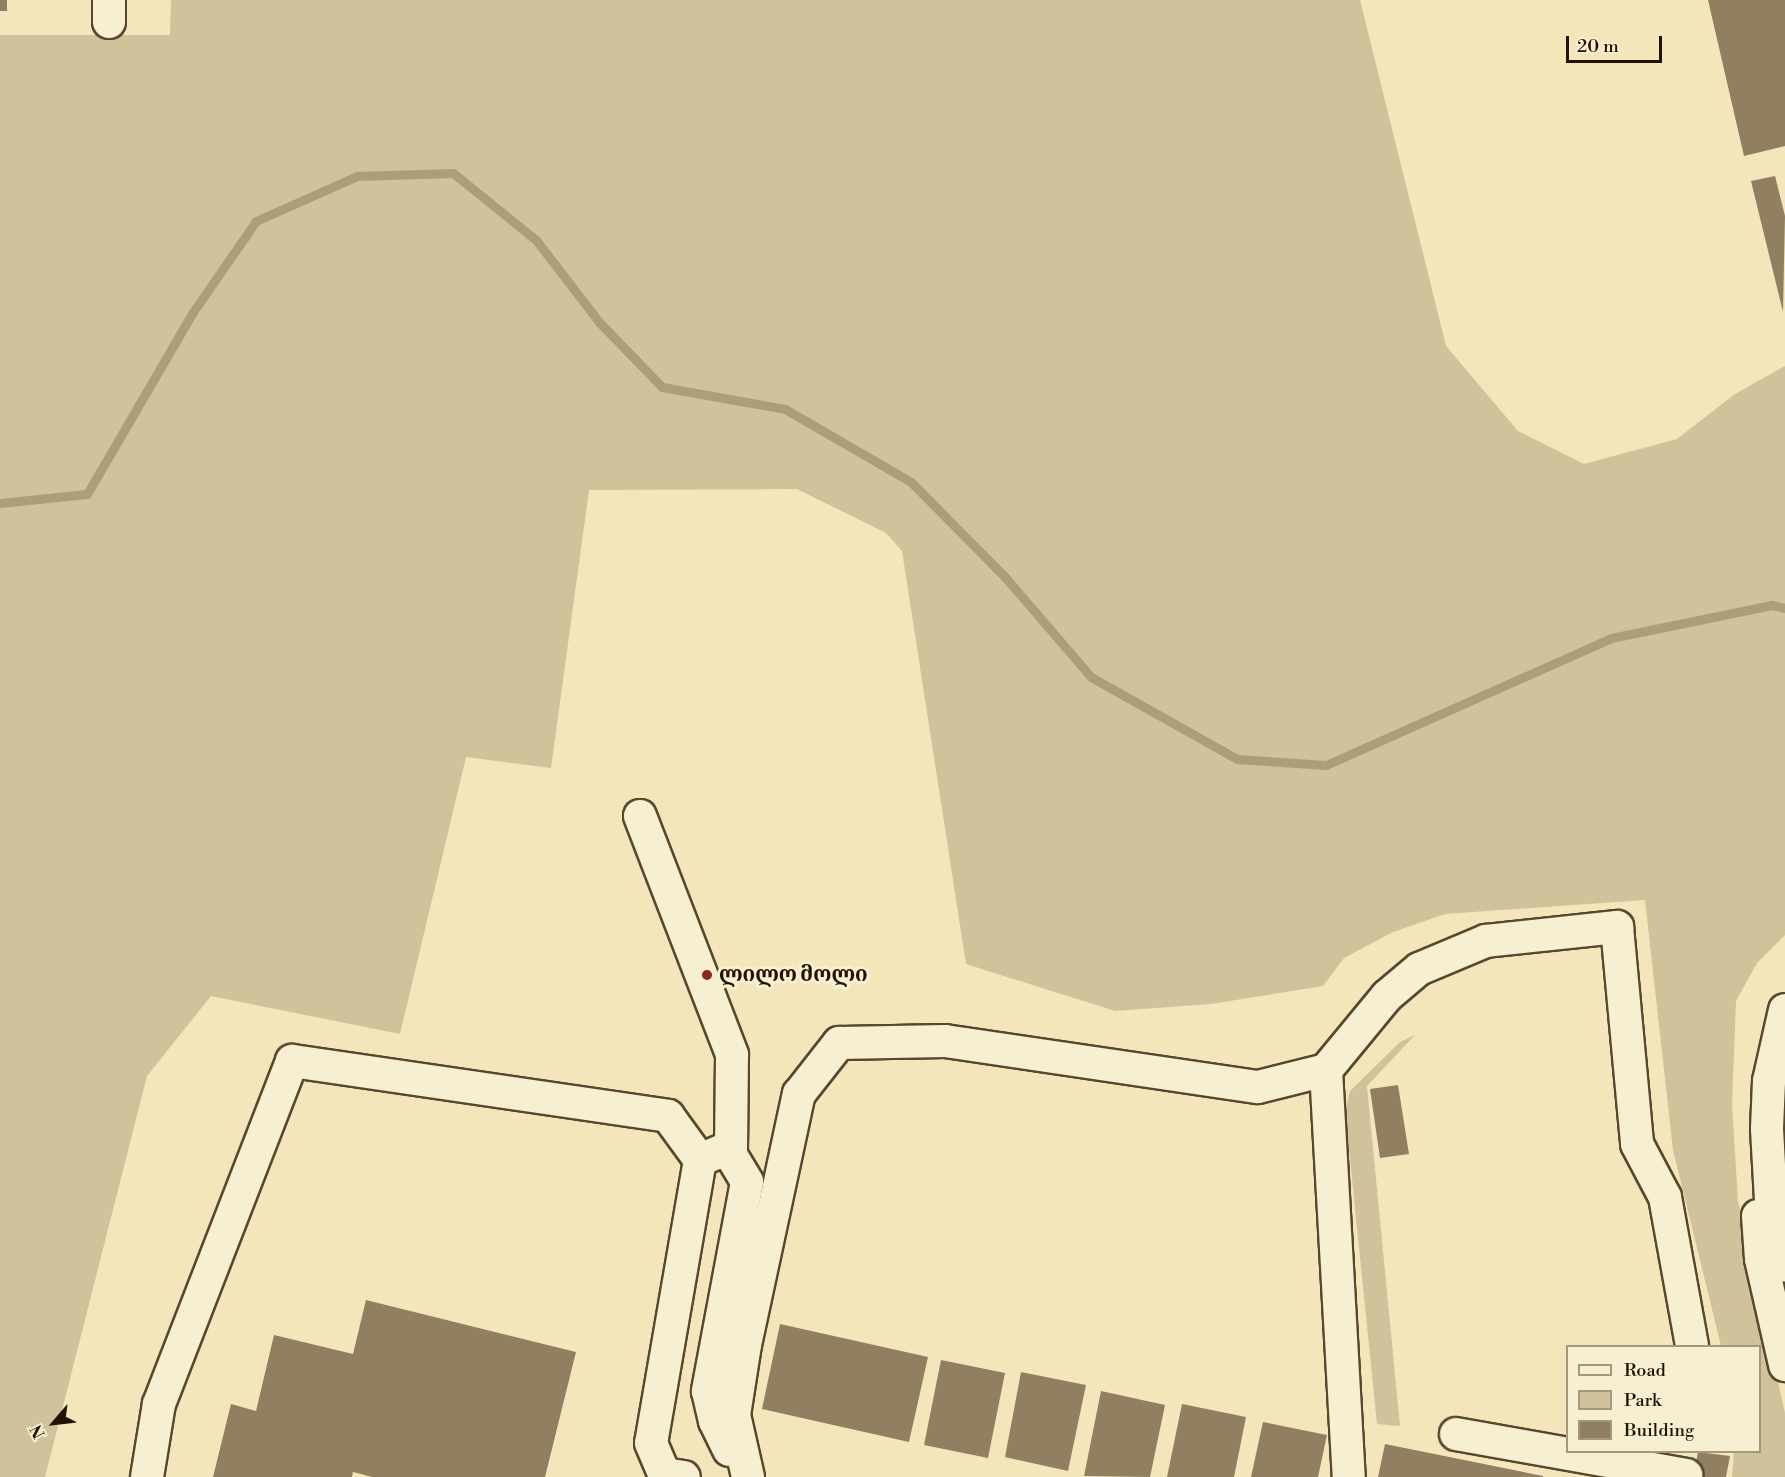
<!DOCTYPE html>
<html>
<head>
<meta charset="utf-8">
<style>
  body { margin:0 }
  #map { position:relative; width:1785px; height:1477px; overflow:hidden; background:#f3e6ba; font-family:"Libre Bodoni","Noto Serif Georgian",serif }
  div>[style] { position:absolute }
  .green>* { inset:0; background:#d0c29a }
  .stream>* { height:9px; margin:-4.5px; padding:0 4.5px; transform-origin:4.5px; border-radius:4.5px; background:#ad9e7b }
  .building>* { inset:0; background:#908061 }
  .roads { filter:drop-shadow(2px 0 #58472e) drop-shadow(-2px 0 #58472e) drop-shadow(0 2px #58472e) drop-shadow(0 -2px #58472e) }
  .minor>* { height:32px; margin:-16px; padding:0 16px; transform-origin:16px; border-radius:16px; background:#f7efd2 }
  .dots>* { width:16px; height:16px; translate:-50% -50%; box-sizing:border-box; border:3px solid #f7efd2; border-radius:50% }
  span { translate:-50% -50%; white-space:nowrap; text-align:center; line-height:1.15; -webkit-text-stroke:6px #f7efd2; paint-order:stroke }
  .poi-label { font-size:21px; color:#241200; font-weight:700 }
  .left { translate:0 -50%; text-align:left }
  .legend { position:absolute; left:1566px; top:1345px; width:195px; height:108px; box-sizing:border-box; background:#f7efd2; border:2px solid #a3977e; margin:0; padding:8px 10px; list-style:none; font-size:18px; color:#241200 }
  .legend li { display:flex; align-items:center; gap:12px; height:30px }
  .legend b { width:30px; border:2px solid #a3977e }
  .north { position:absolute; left:24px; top:1393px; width:60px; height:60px; -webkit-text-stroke:4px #f7efd2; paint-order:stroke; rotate:242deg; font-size:16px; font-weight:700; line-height:24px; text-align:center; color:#241200 }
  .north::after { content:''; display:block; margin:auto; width:21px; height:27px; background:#241200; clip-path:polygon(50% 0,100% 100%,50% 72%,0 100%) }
  .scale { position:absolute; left:1566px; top:36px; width:96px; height:27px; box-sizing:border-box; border:3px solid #241200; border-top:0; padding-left:8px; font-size:18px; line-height:21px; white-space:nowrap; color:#241200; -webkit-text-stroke:4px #f7efd2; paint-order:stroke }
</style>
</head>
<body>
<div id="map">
  <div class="green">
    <i style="clip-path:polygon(171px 0,1360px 0,1446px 346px,1518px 431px,1584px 464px,1677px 439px,1735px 394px,1785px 366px,1785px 935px,1757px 963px,1736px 1001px,1732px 1105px,1738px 1201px,1785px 1413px,1785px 1477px,1732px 1477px,1734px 1452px,1760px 1452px,1760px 1346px,1721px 1346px,1673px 1150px,1645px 900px,1445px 914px,1393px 932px,1344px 958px,1323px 986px,1211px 1004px,1115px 1011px,966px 964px,902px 551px,886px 533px,797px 489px,589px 490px,551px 768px,466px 757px,400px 1034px,211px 996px,147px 1076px,45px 1477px,0 1477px,0 35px,170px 35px)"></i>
    <i style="clip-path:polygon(1415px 1035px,1367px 1086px,1400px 1426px,1377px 1424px,1345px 1110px,1350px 1091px,1400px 1042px)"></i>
  </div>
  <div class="stream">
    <i style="left:0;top:503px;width:87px;rotate:-5.9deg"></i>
    <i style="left:87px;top:494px;width:211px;rotate:-59.8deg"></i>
    <i style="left:193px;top:312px;width:111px;rotate:-55.3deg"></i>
    <i style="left:256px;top:221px;width:111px;rotate:-24deg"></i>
    <i style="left:357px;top:176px;width:96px;rotate:-1.8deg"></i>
    <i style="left:453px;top:173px;width:107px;rotate:38.9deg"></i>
    <i style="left:536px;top:240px;width:105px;rotate:52.4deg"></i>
    <i style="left:600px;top:323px;width:89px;rotate:45.9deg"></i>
    <i style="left:662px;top:387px;width:125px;rotate:10.1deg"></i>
    <i style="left:785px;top:409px;width:146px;rotate:30.1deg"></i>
    <i style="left:911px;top:482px;width:134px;rotate:45.3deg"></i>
    <i style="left:1005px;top:577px;width:132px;rotate:49.3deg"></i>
    <i style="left:1091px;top:677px;width:167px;rotate:29.3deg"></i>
    <i style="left:1237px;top:759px;width:89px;rotate:3.9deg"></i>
    <i style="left:1326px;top:765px;width:312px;rotate:-24deg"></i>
    <i style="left:1611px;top:638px;width:164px;rotate:-11.6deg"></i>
    <i style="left:1772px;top:605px;width:13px;rotate:13deg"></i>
  </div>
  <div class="building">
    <i style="clip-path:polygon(0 0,7px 0,7px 11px,0 11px)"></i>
    <i style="clip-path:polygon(1708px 0,1785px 0,1785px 146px,1744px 156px)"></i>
    <i style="clip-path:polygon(1775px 176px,1785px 216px,1783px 312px,1751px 181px)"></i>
    <i style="clip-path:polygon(1398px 1085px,1409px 1154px,1380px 1158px,1370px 1089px)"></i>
    <i style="clip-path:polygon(366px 1300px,576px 1352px,545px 1477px,372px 1477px,353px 1472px,352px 1477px,213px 1477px,231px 1404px,256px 1411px,274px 1335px,353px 1354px)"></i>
    <i style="clip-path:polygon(780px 1324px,928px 1357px,909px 1442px,762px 1409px)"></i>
    <i style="clip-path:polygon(941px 1360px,1005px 1373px,988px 1458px,924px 1445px)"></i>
    <i style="clip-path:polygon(1021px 1372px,1086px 1385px,1068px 1471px,1005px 1457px)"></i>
    <i style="clip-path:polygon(1101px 1391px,1165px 1405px,1150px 1477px,1084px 1476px)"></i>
    <i style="clip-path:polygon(1182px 1404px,1246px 1417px,1234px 1477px,1167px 1477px)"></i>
    <i style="clip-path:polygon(1263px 1422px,1327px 1435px,1318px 1477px,1251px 1477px)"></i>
    <i style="clip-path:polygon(1385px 1444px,1543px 1476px,1543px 1477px,1378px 1477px)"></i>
    <i style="clip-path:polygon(1698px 1452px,1730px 1456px,1726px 1477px,1693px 1477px)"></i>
  </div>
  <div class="roads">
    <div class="minor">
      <i style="left:109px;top:22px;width:22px;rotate:-90deg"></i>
      <i style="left:640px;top:816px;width:256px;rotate:68.9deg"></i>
      <i style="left:732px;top:1055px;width:100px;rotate:90.6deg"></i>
      <i style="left:1785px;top:1010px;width:73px;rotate:102.7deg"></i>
      <i style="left:1769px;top:1081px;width:48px;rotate:92.4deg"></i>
      <i style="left:1767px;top:1129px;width:71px;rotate:86.8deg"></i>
      <i style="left:1771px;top:1200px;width:67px;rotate:78deg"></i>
      <i style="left:1326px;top:1070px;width:408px;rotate:86.8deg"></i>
      <i style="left:700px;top:1160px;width:21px;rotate:-23deg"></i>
      <i style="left:719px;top:1152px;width:12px;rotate:14deg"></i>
      <i style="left:731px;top:1155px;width:31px;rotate:59deg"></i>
      <i style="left:747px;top:1182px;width:213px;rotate:100.6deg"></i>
      <i style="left:708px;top:1391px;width:31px;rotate:77deg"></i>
      <i style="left:715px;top:1421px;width:32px;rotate:64deg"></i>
      <i style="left:1758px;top:1216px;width:43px;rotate:86deg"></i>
      <i style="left:1761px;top:1259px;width:109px;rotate:77.2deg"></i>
      <i style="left:1456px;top:1434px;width:234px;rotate:10.1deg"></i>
      <i style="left:147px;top:1477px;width:74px;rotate:-80.7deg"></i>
      <i style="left:159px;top:1404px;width:368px;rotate:-68.8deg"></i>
      <i style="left:292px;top:1061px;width:380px;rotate:8.3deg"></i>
      <i style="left:668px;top:1116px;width:54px;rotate:54deg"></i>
      <i style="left:700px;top:1160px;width:287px;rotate:99.8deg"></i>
      <i style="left:651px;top:1443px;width:34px;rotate:67deg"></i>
      <i style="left:664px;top:1474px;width:20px;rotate:9deg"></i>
      <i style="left:748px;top:1477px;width:64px;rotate:-102.7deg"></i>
      <i style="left:734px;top:1415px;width:71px;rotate:-81.1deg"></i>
      <i style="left:745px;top:1345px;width:257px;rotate:-77.9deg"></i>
      <i style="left:799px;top:1094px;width:65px;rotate:-51.9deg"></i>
      <i style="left:839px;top:1043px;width:106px;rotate:-1.1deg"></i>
      <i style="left:945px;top:1041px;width:316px;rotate:8.4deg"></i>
      <i style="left:1258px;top:1087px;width:70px;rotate:-14deg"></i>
      <i style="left:1326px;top:1070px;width:96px;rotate:-50.5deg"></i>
      <i style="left:1387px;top:996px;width:42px;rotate:-40.2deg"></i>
      <i style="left:1419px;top:969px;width:73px;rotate:-22.7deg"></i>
      <i style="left:1486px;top:941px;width:132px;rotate:-6.1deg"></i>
      <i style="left:1617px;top:927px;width:218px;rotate:84.7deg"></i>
      <i style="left:1637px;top:1144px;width:60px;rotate:62.2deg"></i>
      <i style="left:1665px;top:1197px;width:151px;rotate:79.7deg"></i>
    </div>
  </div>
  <div class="dots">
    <i style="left:707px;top:975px;background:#8f2418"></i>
  </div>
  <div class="poi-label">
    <span class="left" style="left:719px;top:975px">ლილო მოლი</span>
  </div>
  <ul class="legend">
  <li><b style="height:8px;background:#f7efd2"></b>Road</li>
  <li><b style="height:16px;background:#d0c29a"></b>Park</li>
  <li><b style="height:16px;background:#908061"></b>Building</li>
  </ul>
  <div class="north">N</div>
  <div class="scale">20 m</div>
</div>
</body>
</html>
